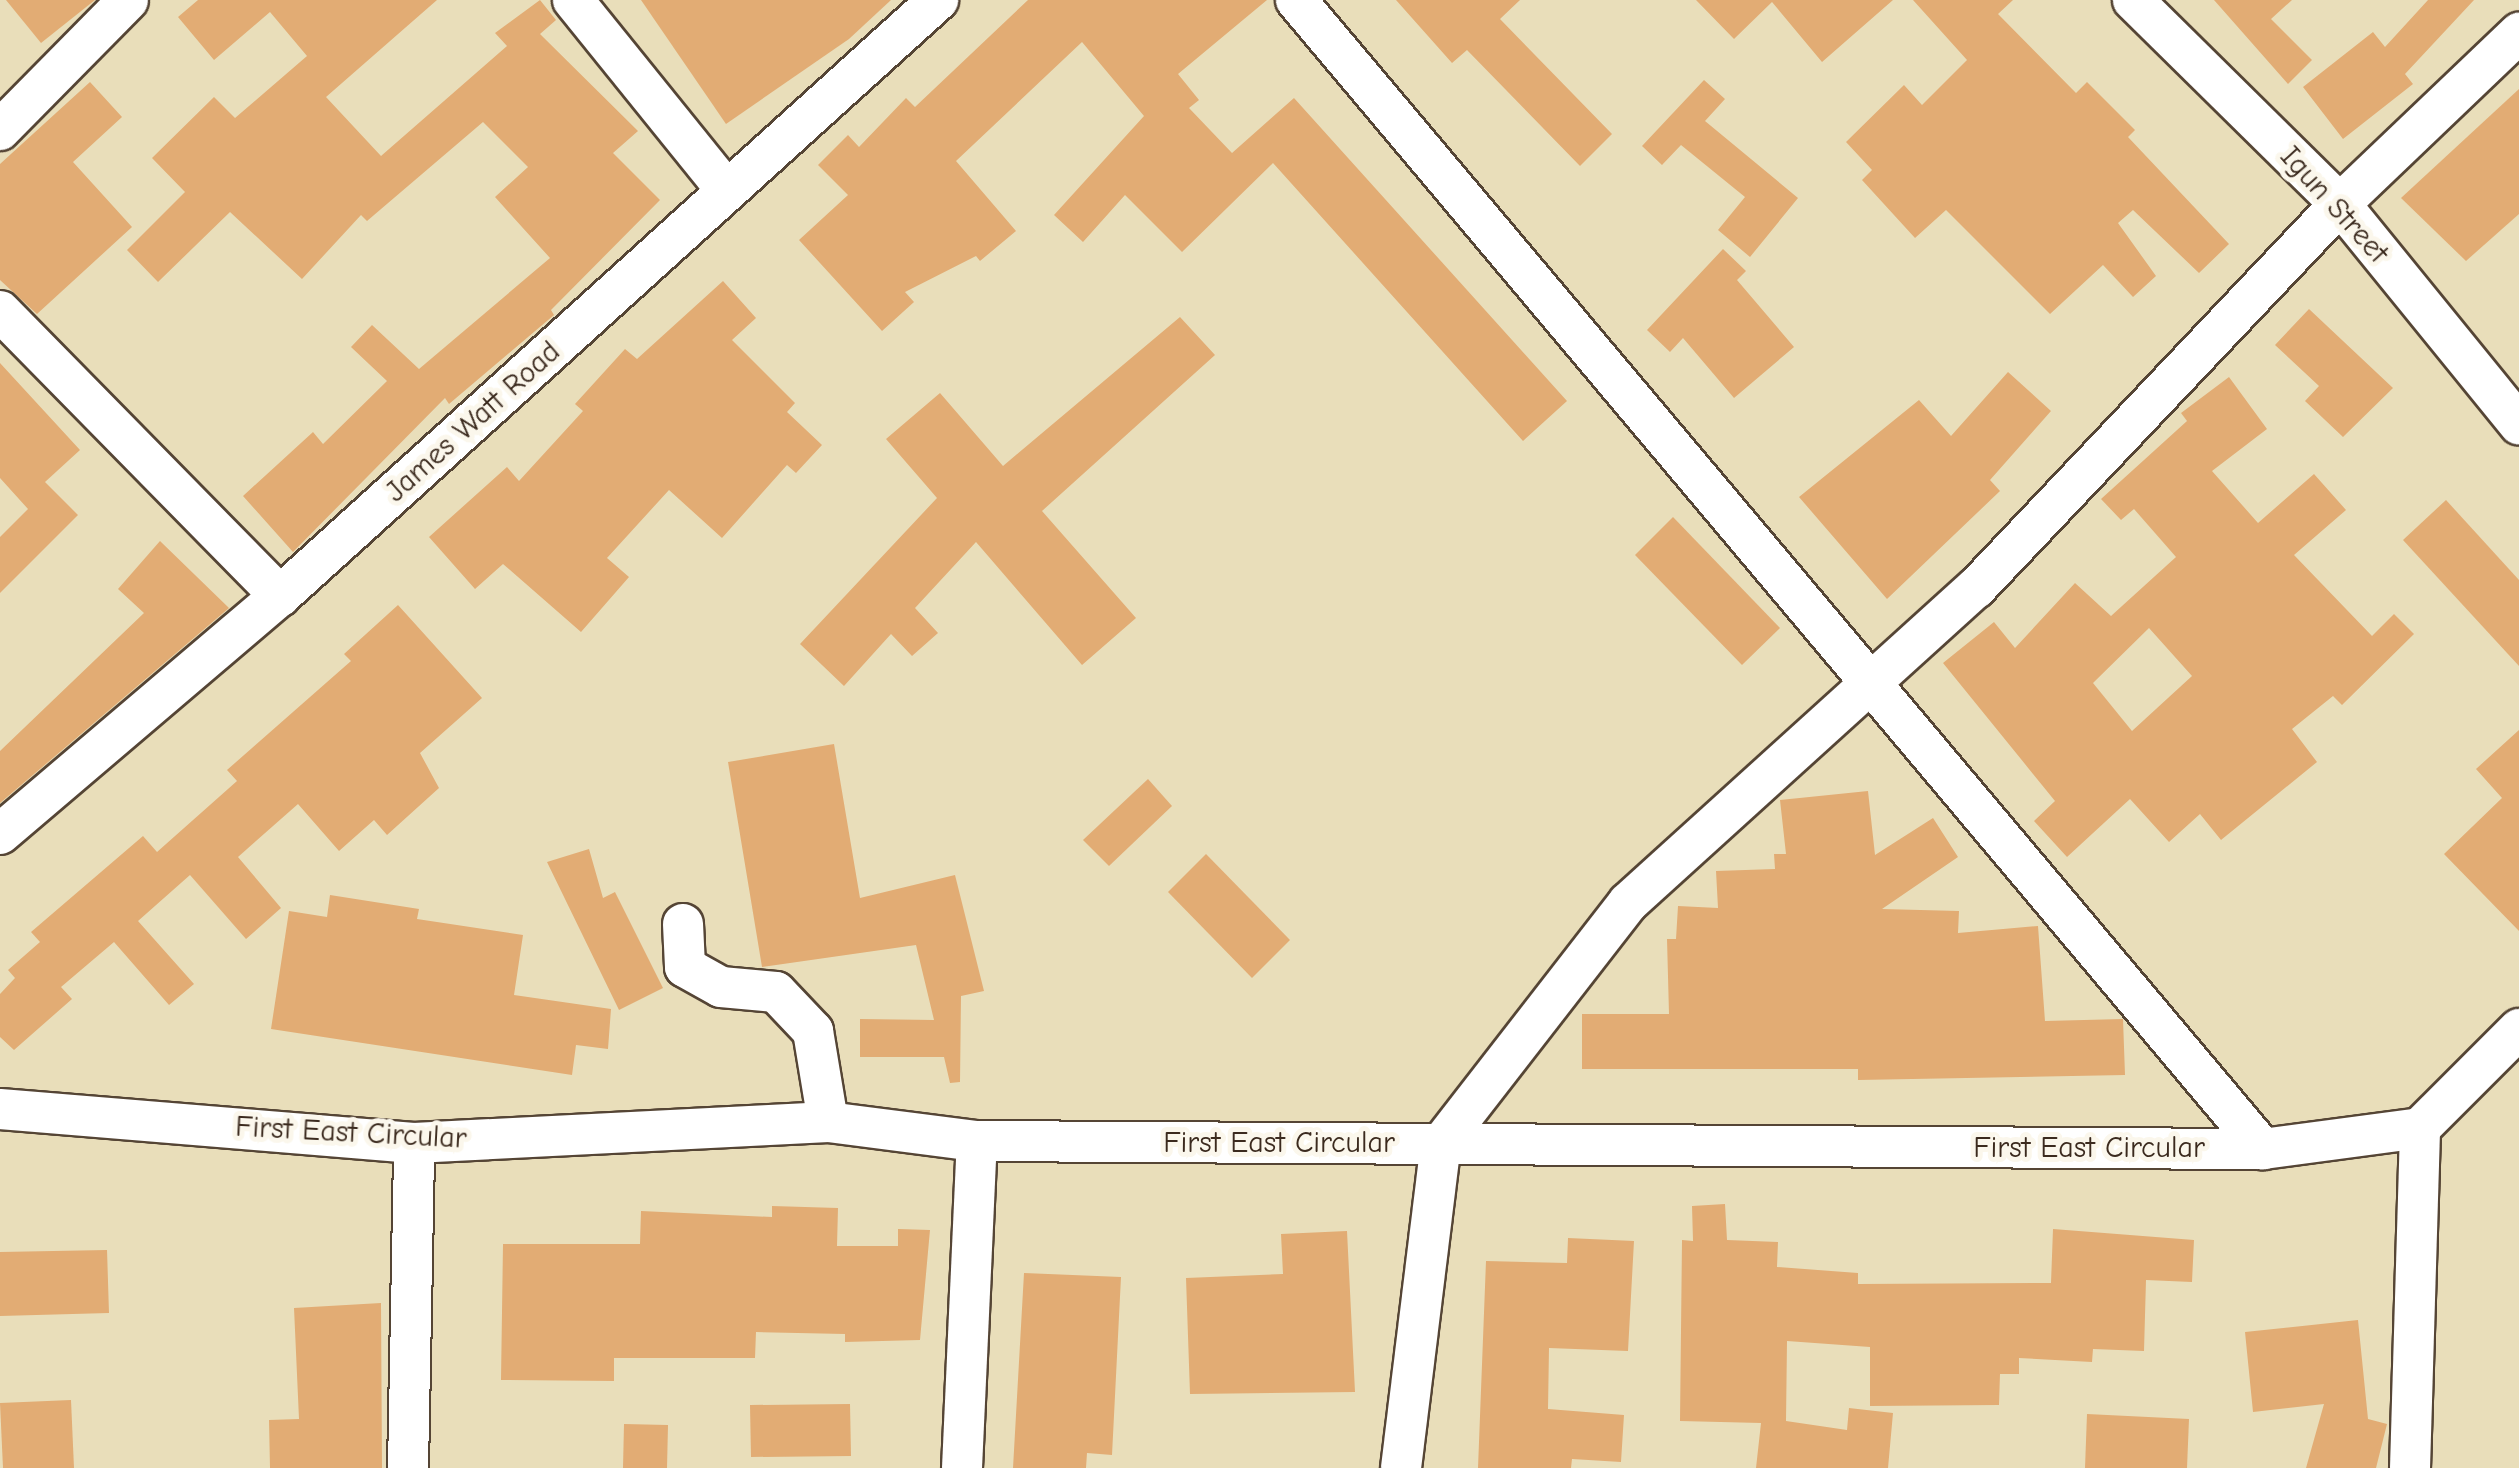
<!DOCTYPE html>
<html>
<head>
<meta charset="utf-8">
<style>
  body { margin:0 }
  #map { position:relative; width:2519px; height:1468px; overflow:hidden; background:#e9deba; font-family:"Comic Neue",sans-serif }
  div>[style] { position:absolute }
  .building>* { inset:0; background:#e2ac74 }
  .roads { filter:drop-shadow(2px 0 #554535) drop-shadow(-2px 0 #554535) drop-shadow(0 2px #554535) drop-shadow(0 -2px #554535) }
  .minor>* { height:40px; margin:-20px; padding:0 20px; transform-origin:20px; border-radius:20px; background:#fff }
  span { translate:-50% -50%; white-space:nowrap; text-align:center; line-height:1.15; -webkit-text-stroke:10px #fbf7ec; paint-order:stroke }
  .street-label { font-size:30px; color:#3b2a1e }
</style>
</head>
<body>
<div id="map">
  <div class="building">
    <i style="clip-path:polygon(6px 0,95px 0,41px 43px)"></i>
    <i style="clip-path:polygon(198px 0,437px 0,326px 97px,381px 156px,507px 46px,495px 33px,540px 0,556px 20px,540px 34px,638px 131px,613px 153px,660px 200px,551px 310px,554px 315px,449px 404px,445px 398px,293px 552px,243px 496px,313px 432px,323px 444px,387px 381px,351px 347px,372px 325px,419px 369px,550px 258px,495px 197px,528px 167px,483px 122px,367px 221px,361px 215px,302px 279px,230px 212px,158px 282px,127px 250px,185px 192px,152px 158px,214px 97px,235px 118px,307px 56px,270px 12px,214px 60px,178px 17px)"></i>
    <i style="clip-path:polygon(641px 0,891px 0,849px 39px,726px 124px)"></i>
    <i style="clip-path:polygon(1028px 0,1267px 0,1178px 74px,1199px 100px,1189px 108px,1232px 153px,1294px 98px,1567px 401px,1523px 441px,1273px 163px,1182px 252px,1125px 195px,1083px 242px,1054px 215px,1144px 116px,1082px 42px,956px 161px,1016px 231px,980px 261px,976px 256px,905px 292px,914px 302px,882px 331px,799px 240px,848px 195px,818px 165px,848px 135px,859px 147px,906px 98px,915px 107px)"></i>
    <i style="clip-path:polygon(1396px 0,1520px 0,1500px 19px,1612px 134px,1580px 166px,1467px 50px,1452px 63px)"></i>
    <i style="clip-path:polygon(1696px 0,1893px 0,1822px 62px,1772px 2px,1734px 39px)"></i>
    <i style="clip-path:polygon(1913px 0,2013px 0,1998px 14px,2076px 93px,2087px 82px,2135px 130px,2128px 137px,2229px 244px,2199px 273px,2133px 210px,2118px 223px,2156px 276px,2133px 297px,2103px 265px,2050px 314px,1946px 210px,1915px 238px,1862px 180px,1872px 170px,1846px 142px,1904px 85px,1922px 105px,1967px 60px)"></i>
    <i style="clip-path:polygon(2214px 0,2292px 0,2271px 19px,2312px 60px,2288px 84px)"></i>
    <i style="clip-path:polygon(2428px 0,2474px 0,2405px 74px,2413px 84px,2343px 139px,2303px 87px,2373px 32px,2385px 47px)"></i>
    <i style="clip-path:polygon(1704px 80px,1725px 99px,1705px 121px,1798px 198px,1750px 257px,1718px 230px,1745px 197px,1681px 145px,1662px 165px,1642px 146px)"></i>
    <i style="clip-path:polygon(90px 82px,122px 117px,73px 162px,132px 227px,37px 314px,0 280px,0 164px)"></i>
    <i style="clip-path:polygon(2519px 89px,2519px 214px,2466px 261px,2401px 198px)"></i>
    <i style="clip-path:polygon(1723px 249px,1746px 271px,1737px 280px,1794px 347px,1734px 398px,1683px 338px,1670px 352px,1647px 330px)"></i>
    <i style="clip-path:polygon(723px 281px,756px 318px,732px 340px,795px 403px,787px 412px,822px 445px,796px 473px,787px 465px,722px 538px,669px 490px,607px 558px,629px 577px,581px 632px,503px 564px,475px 589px,429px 537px,507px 467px,519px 481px,583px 411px,575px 404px,625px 349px,637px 359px)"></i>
    <i style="clip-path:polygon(2309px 309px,2393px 388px,2343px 437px,2305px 401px,2319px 386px,2275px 345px)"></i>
    <i style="clip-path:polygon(1180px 317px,1215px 355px,1042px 511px,1136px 618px,1082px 665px,976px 542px,915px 608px,938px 633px,912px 656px,891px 634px,844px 686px,800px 644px,937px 498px,886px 439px,940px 393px,1003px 466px)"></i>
    <i style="clip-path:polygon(0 363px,80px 450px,45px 482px,78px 515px,0 593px,0 537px,28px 509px,0 478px)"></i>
    <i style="clip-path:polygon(2008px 372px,2051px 411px,1990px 480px,2000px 491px,1887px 599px,1799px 497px,1919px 400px,1951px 436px)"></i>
    <i style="clip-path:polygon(evenodd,2229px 377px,2267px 429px,2212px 471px,2258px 523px,2314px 474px,2346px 510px,2294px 555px,2372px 636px,2394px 614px,2414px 634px,2342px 705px,2333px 696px,2292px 729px,2317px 762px,2221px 840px,2200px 814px,2169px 842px,2130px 799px,2067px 857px,2034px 821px,2055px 801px,1943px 663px,1994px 622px,2015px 648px,2075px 583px,2111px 616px,2176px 557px,2134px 509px,2121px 520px,2101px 499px,2187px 421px,2181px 413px,2229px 377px,2149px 628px,2192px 676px,2132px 731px,2093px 683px,2149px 628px)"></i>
    <i style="clip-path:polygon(2446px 500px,2519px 580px,2519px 666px,2403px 540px)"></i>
    <i style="clip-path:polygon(1673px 517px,1780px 628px,1742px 665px,1635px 555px)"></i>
    <i style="clip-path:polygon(160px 541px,229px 608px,0 803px,0 751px,144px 613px,118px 589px)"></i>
    <i style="clip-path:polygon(398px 605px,482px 698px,420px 753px,439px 788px,387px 835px,374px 820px,339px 851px,298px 804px,238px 857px,281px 908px,246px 939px,190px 875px,138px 921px,194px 984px,169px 1005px,114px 942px,61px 987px,72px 999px,14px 1050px,0 1037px,0 994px,15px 978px,8px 970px,40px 942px,31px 932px,143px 836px,157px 852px,237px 781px,227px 770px,351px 661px,344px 654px)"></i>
    <i style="clip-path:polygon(2519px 730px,2519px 931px,2444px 854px,2502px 798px,2476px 769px)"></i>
    <i style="clip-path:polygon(834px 744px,860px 898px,955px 875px,984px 991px,961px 996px,960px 1082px,950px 1083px,944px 1057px,860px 1057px,860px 1019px,934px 1020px,916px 945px,762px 967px,728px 762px)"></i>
    <i style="clip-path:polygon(1148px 779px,1172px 806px,1109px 866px,1083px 840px)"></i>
    <i style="clip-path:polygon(1868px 791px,1875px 855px,1933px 818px,1958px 857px,1882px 909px,1959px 911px,1958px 933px,2038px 926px,2045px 1021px,2123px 1019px,2125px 1075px,1858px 1080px,1858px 1069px,1582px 1069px,1582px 1014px,1669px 1014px,1667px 939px,1676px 939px,1678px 906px,1718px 908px,1716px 871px,1775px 869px,1774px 854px,1786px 854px,1780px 800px)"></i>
    <i style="clip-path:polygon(589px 849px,603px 898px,615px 892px,663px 988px,619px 1010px,547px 862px)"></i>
    <i style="clip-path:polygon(1206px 854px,1290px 940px,1252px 978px,1168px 892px)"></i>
    <i style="clip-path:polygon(330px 895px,419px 909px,417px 919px,523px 935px,514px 995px,611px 1009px,608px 1049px,576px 1045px,572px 1075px,271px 1029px,289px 911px,327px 917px)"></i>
    <i style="clip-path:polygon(1725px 1204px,1727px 1240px,1778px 1242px,1777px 1267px,1858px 1273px,1858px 1284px,2051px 1283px,2053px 1229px,2194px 1240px,2192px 1282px,2146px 1280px,2144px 1351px,2093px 1349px,2092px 1362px,2019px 1358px,2019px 1374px,2000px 1374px,1999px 1405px,1870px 1406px,1870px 1347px,1787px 1341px,1786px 1421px,1847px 1430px,1849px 1408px,1893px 1413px,1888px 1468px,1756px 1468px,1761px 1423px,1680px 1421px,1682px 1240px,1693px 1241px,1692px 1206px)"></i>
    <i style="clip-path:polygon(772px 1206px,838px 1208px,837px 1246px,898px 1246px,898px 1229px,930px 1230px,920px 1340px,845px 1342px,845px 1334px,756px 1332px,755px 1358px,614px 1358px,614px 1381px,501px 1380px,503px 1244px,640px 1244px,641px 1211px,772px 1217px)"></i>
    <i style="clip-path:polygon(1347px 1231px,1355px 1392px,1190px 1394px,1186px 1278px,1283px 1274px,1281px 1234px)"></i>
    <i style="clip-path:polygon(1568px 1238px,1634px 1241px,1628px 1351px,1549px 1348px,1548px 1409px,1624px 1415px,1621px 1462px,1572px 1459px,1571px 1468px,1478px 1468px,1486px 1261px,1567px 1263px)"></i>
    <i style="clip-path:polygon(107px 1250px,109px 1313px,0 1316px,0 1252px)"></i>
    <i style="clip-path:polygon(1024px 1273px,1121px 1277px,1112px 1455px,1087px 1453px,1086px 1468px,1013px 1468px)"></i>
    <i style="clip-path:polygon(381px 1303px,382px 1468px,270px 1468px,269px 1420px,299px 1419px,294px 1308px)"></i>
    <i style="clip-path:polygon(2358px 1320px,2368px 1419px,2387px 1424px,2376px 1468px,2306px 1468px,2324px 1404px,2253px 1412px,2245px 1332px)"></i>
    <i style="clip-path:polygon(71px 1400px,74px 1468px,3px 1468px,0 1403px)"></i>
    <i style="clip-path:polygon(850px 1404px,851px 1456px,751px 1457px,750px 1405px)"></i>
    <i style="clip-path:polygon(2087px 1414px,2189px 1419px,2187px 1468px,2085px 1468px)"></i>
    <i style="clip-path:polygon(624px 1424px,668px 1425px,667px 1468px,623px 1468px)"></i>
  </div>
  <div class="roads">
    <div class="minor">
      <i style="left:573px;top:0;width:245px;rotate:51.1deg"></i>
      <i style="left:1296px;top:0;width:1502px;rotate:49.92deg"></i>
      <i style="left:2133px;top:0;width:291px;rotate:44.6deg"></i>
      <i style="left:2340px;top:204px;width:284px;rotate:50.9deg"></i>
      <i style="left:0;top:130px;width:182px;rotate:-45.4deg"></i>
      <i style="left:0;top:311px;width:400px;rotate:45.5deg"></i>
      <i style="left:0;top:834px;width:367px;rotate:-40.4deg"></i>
      <i style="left:280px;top:596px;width:888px;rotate:-42.17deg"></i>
      <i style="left:683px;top:924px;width:43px;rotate:87.3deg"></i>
      <i style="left:685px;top:967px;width:41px;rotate:29.1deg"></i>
      <i style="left:721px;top:987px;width:55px;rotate:5.2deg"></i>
      <i style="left:776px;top:992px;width:54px;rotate:46.5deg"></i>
      <i style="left:813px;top:1031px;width:92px;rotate:80.6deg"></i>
      <i style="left:0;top:1109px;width:415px;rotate:4.7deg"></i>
      <i style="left:414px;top:1143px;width:415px;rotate:-2.9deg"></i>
      <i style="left:828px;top:1122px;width:150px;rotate:7.3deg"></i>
      <i style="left:977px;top:1141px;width:1286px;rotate:0.36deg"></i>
      <i style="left:2263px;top:1149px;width:158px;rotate:-7.6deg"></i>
      <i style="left:2420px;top:1128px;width:140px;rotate:-45deg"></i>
      <i style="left:408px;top:1468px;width:325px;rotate:-88.9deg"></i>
      <i style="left:962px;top:1468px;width:327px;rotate:-87.4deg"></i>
      <i style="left:1401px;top:1468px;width:326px;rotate:-83deg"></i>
      <i style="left:1441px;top:1144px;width:305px;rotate:-52.2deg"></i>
      <i style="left:1628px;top:903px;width:469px;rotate:-42.2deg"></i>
      <i style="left:1976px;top:588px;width:529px;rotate:-46.53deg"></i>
      <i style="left:2340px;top:204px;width:248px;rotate:-43.7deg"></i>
      <i style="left:2410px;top:1468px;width:340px;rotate:-88.3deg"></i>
    </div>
  </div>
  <div class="street-label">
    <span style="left:2334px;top:205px;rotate:48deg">Igun Street</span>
    <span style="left:473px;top:422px;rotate:-42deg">James Watt Road</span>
    <span style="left:351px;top:1133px;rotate:3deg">First East Circular</span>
    <span style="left:1279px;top:1143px">First East Circular</span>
    <span style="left:2089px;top:1148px">First East Circular</span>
  </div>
</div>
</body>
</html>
